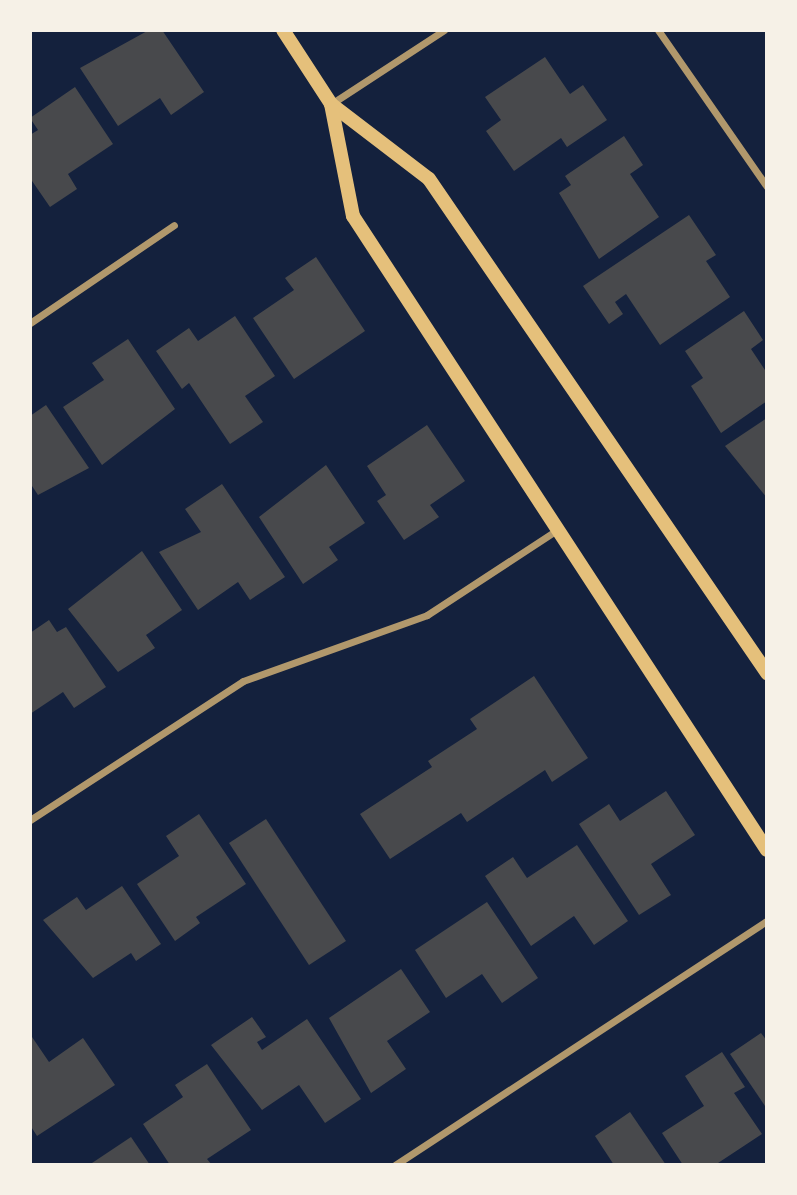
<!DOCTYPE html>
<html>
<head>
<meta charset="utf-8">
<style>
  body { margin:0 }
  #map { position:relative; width:797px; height:1195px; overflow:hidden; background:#14213d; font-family:"Archivo Narrow",sans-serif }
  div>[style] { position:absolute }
  .building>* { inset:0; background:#48494c }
  .minor>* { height:7px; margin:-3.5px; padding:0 3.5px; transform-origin:3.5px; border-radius:3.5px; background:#b1986c }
  .secondary>* { height:14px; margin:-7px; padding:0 7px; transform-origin:7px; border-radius:7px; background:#e5c07b }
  span { translate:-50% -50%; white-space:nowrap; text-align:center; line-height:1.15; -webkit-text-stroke:5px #f6f1e7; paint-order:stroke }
  .frame { position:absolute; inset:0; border:32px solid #f6f1e7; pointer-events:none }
</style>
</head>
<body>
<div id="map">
  <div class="building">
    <i style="clip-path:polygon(149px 30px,162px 30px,204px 92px,171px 115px,160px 98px,118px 126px,80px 68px)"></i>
    <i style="clip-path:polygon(545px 57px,570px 94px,583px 85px,607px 120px,567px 147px,561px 138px,514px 171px,486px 131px,501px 120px,485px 97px)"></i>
    <i style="clip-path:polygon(75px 87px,113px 144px,68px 174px,77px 189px,50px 207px,30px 178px,30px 135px,38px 130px,30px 118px)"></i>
    <i style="clip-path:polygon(624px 136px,643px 165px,630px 174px,659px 217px,599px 259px,559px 193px,571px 185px,565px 176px)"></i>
    <i style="clip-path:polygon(689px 215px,716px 255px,706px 261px,730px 297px,660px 345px,626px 294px,615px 302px,623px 314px,609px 324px,583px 286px)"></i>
    <i style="clip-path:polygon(316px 257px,365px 331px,294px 379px,253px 318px,294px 290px,285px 278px)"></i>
    <i style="clip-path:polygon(744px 311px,763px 340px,751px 349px,767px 373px,767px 401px,721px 433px,691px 386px,703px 378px,685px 351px)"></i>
    <i style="clip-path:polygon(235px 316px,275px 376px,245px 396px,263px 422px,230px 444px,189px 383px,182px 389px,156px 351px,189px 328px,198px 341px)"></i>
    <i style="clip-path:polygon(128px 339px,175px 409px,102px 465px,63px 407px,104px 380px,92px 363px)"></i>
    <i style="clip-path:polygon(46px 405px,89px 468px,38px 495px,30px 483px,30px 416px)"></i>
    <i style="clip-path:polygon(767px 418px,767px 498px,725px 446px)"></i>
    <i style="clip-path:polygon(427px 425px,465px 481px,430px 505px,439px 517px,404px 540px,377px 501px,386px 495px,367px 466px)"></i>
    <i style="clip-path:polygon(326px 465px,365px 523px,329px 547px,338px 560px,303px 584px,259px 517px)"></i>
    <i style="clip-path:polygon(222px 484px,285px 577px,250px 600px,238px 582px,198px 610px,159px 552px,201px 532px,185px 509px)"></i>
    <i style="clip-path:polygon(142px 551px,182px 610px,146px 635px,155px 648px,118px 672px,68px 609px)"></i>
    <i style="clip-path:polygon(49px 620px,57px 632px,66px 627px,106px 687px,74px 708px,63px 692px,30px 714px,30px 633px)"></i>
    <i style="clip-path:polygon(534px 676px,588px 758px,552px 782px,545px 770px,467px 822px,461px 813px,390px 859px,360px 814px,432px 767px,428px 761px,477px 729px,470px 719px)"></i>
    <i style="clip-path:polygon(666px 791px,695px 835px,651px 864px,671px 895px,639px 915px,579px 824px,609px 804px,620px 821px)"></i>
    <i style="clip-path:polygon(199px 814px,246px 884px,196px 917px,200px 923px,175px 941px,137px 884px,179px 856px,166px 836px)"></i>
    <i style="clip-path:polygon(266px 819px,346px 941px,309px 965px,229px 843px)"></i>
    <i style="clip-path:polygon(577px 845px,628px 921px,594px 945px,574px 916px,531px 946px,485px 876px,513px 857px,527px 878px)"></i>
    <i style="clip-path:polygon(122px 886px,161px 944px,136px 961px,131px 953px,93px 978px,43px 920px,77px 897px,86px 910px)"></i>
    <i style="clip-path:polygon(487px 902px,538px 978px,502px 1003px,482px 974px,446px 998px,415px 950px)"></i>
    <i style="clip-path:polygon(401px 969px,430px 1012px,387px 1041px,406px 1069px,371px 1093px,329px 1018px)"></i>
    <i style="clip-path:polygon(252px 1017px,266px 1037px,257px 1042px,262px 1050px,307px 1019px,361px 1099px,325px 1123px,299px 1085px,262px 1110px,211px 1045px)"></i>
    <i style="clip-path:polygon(761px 1033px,767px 1041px,767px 1109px,730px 1054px)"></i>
    <i style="clip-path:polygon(30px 1034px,49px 1062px,83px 1038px,115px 1085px,37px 1136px,30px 1125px)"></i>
    <i style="clip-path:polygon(722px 1052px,745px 1087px,734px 1093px,762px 1134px,715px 1165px,683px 1165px,662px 1133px,704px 1106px,685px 1076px)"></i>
    <i style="clip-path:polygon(207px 1064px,251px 1130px,207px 1159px,212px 1165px,170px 1165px,143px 1124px,183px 1097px,175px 1085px)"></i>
    <i style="clip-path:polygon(630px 1112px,666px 1165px,614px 1165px,595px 1136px)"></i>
    <i style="clip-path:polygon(131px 1137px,150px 1165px,89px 1165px)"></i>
  </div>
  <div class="minor">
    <i style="left:658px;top:30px;width:191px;rotate:55.2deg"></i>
    <i style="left:331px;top:104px;width:135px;rotate:-33.2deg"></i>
    <i style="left:30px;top:323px;width:174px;rotate:-34.2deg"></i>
    <i style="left:30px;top:820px;width:254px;rotate:-33.1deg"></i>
    <i style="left:243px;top:681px;width:195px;rotate:-19.7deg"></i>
    <i style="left:427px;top:615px;width:155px;rotate:-33.2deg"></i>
    <i style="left:395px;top:1165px;width:445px;rotate:-33.3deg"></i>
  </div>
  <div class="secondary">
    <i style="left:283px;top:30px;width:88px;rotate:57deg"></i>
    <i style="left:331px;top:104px;width:123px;rotate:37.4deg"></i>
    <i style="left:429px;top:179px;width:599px;rotate:55.62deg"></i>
    <i style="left:331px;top:104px;width:114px;rotate:78.9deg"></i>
    <i style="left:353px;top:216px;width:757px;rotate:56.86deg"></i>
  </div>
  <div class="frame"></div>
</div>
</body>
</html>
